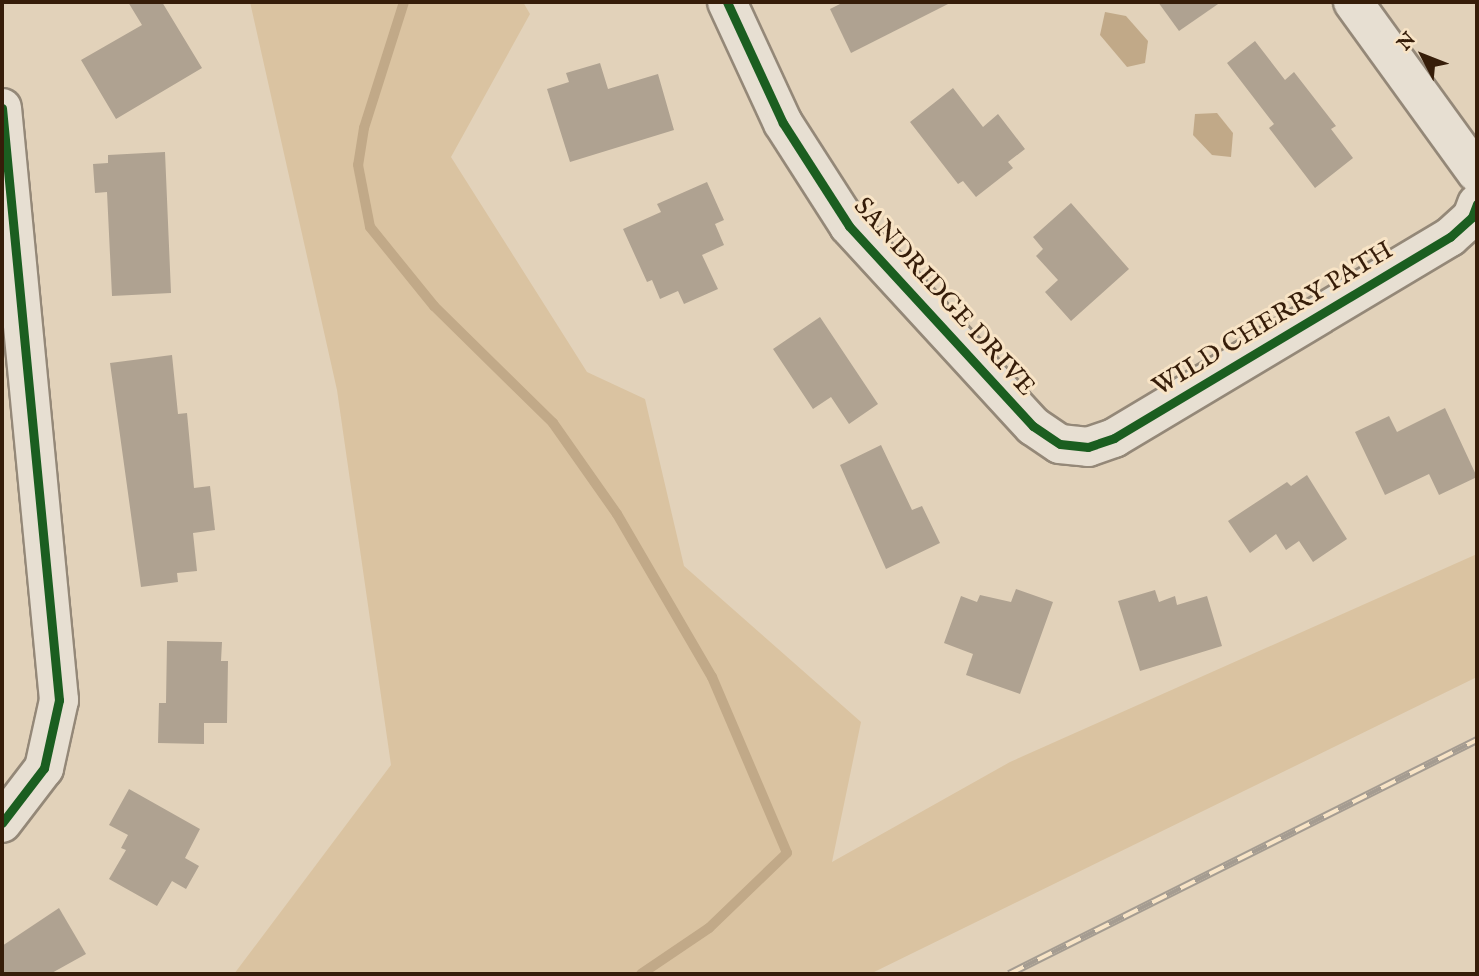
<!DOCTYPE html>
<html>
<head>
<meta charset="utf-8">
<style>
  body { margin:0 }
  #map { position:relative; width:1479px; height:976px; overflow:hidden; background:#e2d2ba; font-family:"IM FELL English",serif }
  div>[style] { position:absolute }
  .green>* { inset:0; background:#dac3a1 }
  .water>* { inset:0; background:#c1a988 }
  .stream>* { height:10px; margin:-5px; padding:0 5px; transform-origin:5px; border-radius:5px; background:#c1a988 }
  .building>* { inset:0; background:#afa291 }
  .roads { filter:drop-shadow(2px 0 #948878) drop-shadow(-2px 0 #948878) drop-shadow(0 2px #948878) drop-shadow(0 -2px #948878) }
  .minor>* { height:38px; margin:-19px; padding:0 19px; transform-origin:19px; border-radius:19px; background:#e7dfd2 }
  .rail>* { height:8px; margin-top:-4px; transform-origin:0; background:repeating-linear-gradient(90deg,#f8e4c6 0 16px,#a59c91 0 32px); box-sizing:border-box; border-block:2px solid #a59c91 }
  .cycleway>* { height:9px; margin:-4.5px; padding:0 4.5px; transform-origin:4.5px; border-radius:4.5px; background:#1b5e20 }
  span { translate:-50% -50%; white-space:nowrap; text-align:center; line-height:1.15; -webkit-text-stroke:6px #f8e4c6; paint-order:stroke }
  .street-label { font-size:26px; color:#361d09 }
  .frame { position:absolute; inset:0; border:4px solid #361d09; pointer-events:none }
  .north { position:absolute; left:1388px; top:21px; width:70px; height:70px; -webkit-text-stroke:5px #f8e4c6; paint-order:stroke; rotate:312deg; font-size:19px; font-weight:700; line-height:28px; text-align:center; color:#361d09 }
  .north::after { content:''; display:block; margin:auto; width:24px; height:32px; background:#361d09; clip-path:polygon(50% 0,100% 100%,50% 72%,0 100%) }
</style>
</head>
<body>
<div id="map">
  <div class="green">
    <i style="clip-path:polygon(250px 2px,523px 2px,530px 14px,451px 157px,587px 372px,645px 399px,684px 566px,861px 722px,832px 862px,1010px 762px,1477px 554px,1477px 677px,870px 974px,234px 974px,391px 765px,337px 390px)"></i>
  </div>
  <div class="water">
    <i style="clip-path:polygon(1105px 12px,1126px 16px,1148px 41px,1145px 63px,1127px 67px,1100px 35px)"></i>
    <i style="clip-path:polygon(1217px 113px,1233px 133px,1231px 157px,1212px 155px,1193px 135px,1195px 114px)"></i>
  </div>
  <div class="stream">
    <i style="left:404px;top:2px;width:132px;rotate:107.6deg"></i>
    <i style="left:364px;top:128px;width:37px;rotate:99deg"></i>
    <i style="left:358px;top:165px;width:63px;rotate:79deg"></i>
    <i style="left:370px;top:227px;width:102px;rotate:51deg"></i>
    <i style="left:434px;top:306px;width:167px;rotate:44.5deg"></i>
    <i style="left:553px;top:423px;width:111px;rotate:54.9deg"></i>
    <i style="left:617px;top:514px;width:189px;rotate:59.8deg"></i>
    <i style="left:712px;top:677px;width:191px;rotate:66.9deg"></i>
    <i style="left:787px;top:853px;width:108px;rotate:136.1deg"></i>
    <i style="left:709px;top:928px;width:82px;rotate:145.9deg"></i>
  </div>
  <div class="building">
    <i style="clip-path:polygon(128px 2px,162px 2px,202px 68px,116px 119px,81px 60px,142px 25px)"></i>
    <i style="clip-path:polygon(844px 2px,952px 2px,851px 53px,830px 9px)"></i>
    <i style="clip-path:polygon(1158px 2px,1221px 2px,1179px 31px)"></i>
    <i style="clip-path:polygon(1255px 41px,1285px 80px,1294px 72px,1336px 126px,1331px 129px,1353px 158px,1315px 188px,1269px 128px,1274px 124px,1227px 63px)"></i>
    <i style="clip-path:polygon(600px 63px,608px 89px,658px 74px,674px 130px,570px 162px,547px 89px,569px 82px,566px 73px)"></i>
    <i style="clip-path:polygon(953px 88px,983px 127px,998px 114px,1025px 149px,1008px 162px,1013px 168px,976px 197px,963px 181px,958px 184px,910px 122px)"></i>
    <i style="clip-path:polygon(165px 152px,171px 293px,112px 296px,107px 192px,95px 193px,93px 164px,108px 163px,108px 155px)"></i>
    <i style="clip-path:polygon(707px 182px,724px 220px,715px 224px,724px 245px,702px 255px,718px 289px,684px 304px,678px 291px,660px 299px,652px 280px,647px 282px,623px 229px,661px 212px,657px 204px)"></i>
    <i style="clip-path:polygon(1071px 203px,1129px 269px,1071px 321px,1045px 292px,1058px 280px,1036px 256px,1043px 249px,1033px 237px)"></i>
    <i style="clip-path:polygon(820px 317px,878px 404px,849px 424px,831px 397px,813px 409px,773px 349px)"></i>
    <i style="clip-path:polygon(172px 355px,178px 414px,187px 413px,194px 488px,210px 486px,215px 530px,193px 533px,197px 571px,177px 573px,178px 582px,141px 587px,110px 363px)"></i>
    <i style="clip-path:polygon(1445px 408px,1477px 477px,1439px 495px,1429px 474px,1385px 495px,1355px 432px,1389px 416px,1397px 432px)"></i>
    <i style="clip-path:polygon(881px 445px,912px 510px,922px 506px,940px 543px,886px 569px,840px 465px)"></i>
    <i style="clip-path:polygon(1307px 475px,1347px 539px,1313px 562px,1299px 541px,1286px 550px,1276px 534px,1250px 553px,1228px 521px,1287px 482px,1291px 486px)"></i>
    <i style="clip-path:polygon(1016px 589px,1053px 602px,1020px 694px,966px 675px,973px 654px,944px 643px,961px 596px,977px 602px,980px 595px,1011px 602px)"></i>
    <i style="clip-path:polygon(1155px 590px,1159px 602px,1175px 596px,1177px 605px,1207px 596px,1222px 646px,1140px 671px,1118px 601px)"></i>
    <i style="clip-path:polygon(167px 641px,222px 642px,221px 661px,228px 661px,227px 723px,204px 723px,204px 744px,158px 743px,159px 703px,166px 703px)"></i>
    <i style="clip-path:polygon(129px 789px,200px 829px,185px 858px,199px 866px,186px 889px,172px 881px,157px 906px,109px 879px,126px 850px,121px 848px,128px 835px,109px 825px)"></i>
    <i style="clip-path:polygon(59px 908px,86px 954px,50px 974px,2px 974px,2px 946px)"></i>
  </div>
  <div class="roads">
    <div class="minor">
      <i style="left:727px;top:2px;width:133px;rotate:65.2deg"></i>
      <i style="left:783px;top:123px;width:122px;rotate:57.3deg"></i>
      <i style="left:849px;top:226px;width:272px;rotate:47.4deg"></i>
      <i style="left:1033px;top:426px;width:32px;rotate:34deg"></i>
      <i style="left:1060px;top:444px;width:28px;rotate:6deg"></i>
      <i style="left:1088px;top:447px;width:28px;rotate:-19deg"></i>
      <i style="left:1114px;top:438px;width:392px;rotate:-30.9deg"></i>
      <i style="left:1450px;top:237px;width:30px;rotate:-42deg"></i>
      <i style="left:1472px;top:217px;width:14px;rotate:-69deg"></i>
      <i style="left:1353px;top:2px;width:211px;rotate:54.1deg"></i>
      <i style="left:2px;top:108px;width:595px;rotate:84.5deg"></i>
      <i style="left:59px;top:700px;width:70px;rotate:102.4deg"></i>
      <i style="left:44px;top:768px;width:69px;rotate:127.4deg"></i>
    </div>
  </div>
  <div class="rail">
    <i style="left:1009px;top:974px;width:523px;rotate:-26.57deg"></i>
  </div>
  <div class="cycleway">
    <i style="left:727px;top:2px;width:133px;rotate:65.2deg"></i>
    <i style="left:783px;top:123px;width:122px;rotate:57.3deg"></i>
    <i style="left:849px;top:226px;width:272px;rotate:47.4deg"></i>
    <i style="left:1033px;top:426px;width:32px;rotate:34deg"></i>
    <i style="left:1060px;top:444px;width:28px;rotate:6deg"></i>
    <i style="left:1088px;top:447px;width:28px;rotate:-19deg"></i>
    <i style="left:1114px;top:438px;width:392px;rotate:-30.9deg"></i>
    <i style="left:1450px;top:237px;width:30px;rotate:-42deg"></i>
    <i style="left:1472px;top:217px;width:14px;rotate:-69deg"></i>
    <i style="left:2px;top:108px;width:595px;rotate:84.5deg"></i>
    <i style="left:59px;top:700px;width:70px;rotate:102.4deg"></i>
    <i style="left:44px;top:768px;width:69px;rotate:127.4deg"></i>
  </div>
  <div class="street-label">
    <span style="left:944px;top:297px;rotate:48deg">SANDRIDGE DRIVE</span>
    <span style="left:1273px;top:319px;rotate:-31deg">WILD CHERRY PATH</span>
  </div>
  <div class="frame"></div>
  <div class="north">N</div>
</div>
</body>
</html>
